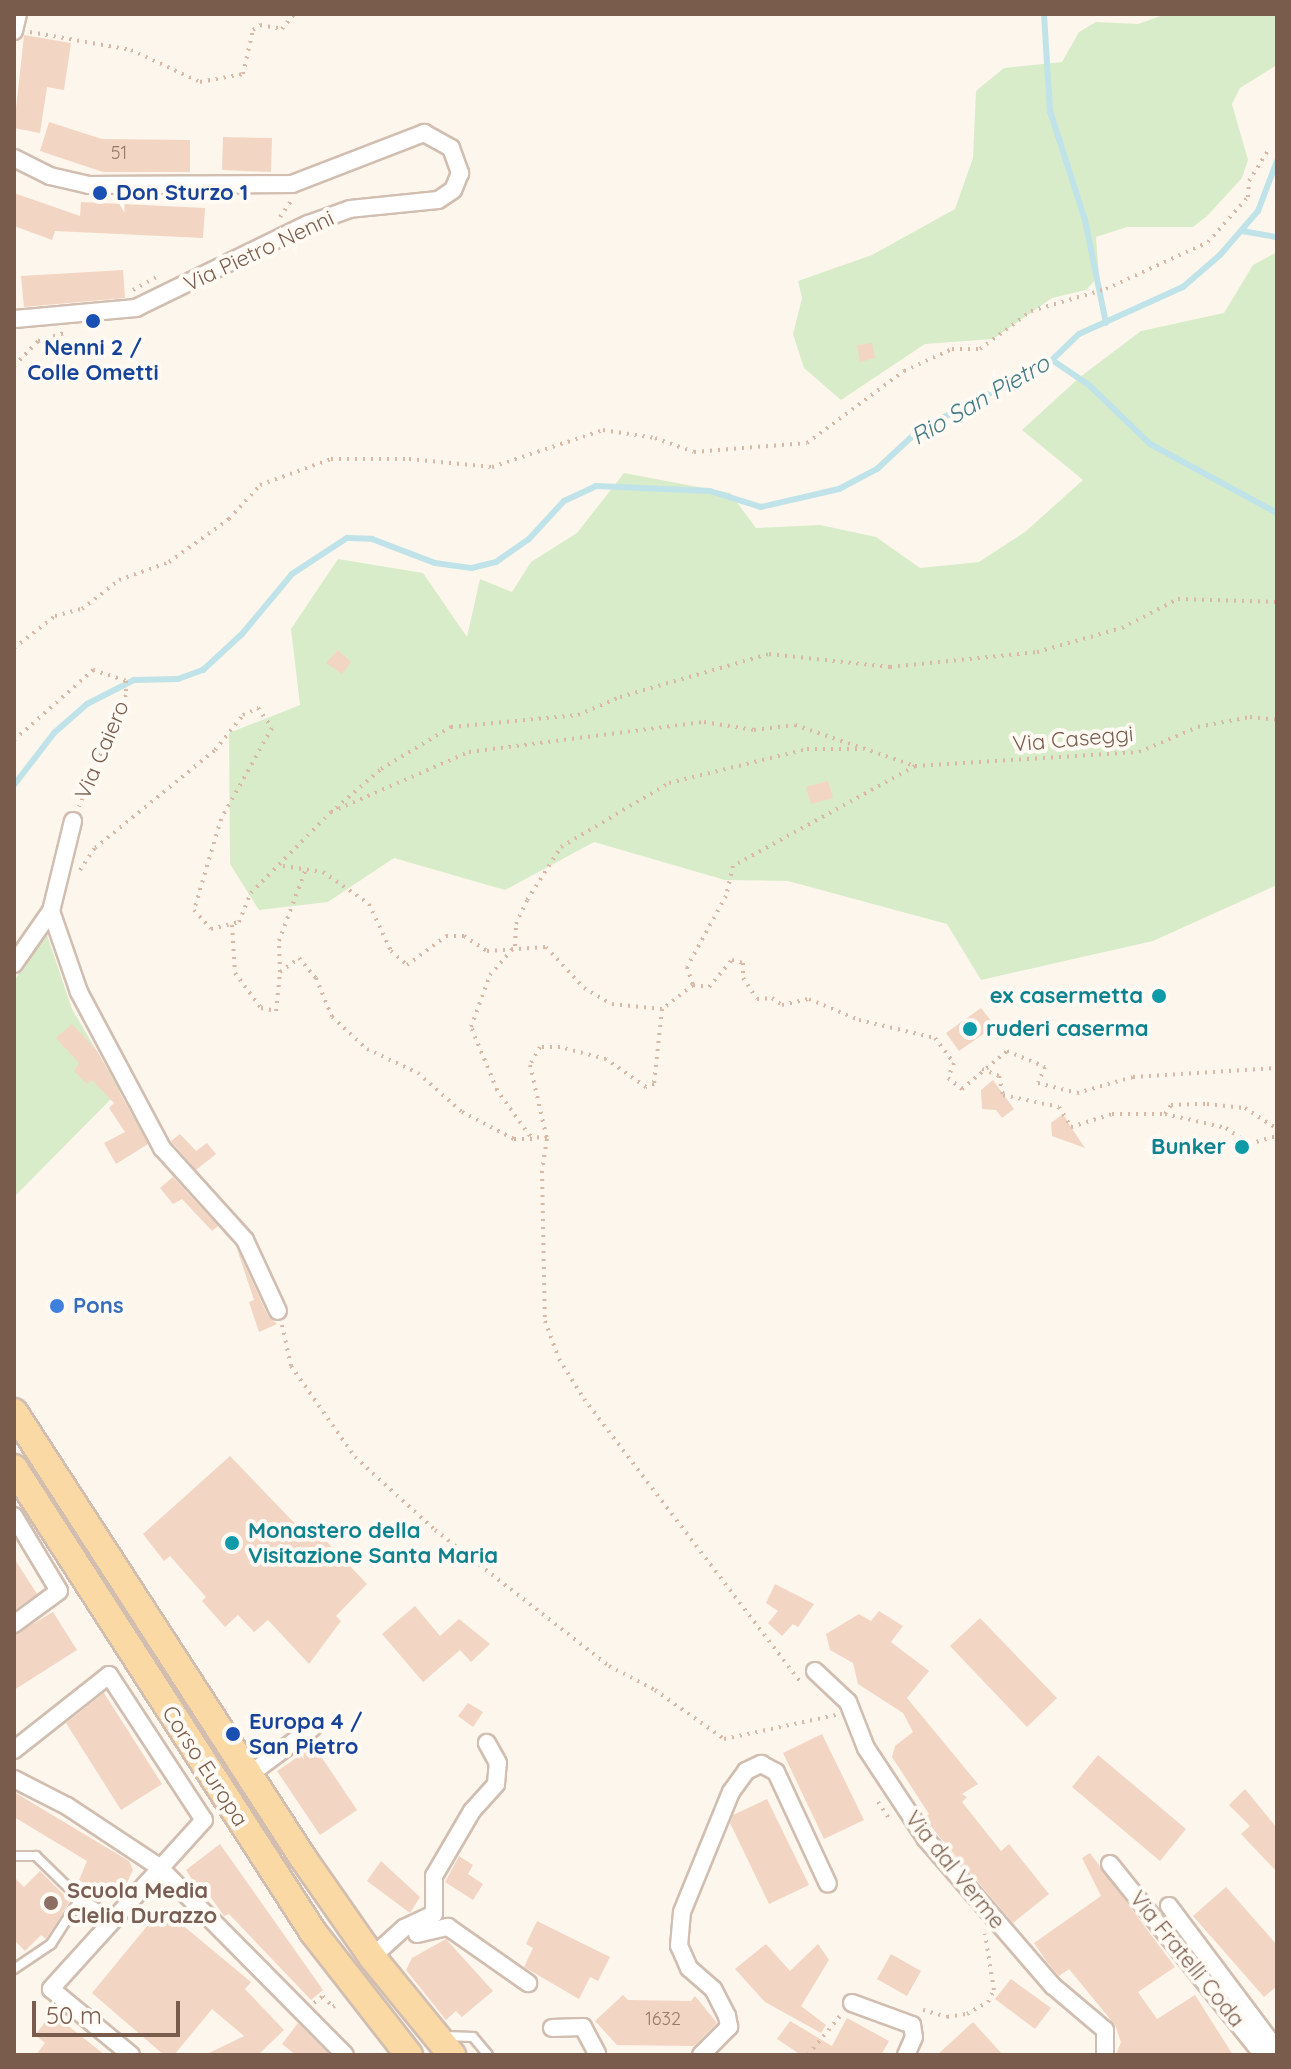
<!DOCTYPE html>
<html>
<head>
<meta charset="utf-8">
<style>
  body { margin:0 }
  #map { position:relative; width:1291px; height:2069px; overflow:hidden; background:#fdf6ec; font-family:Quicksand,sans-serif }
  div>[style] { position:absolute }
  .green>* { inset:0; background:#d8ecc9 }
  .stream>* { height:6px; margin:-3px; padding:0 3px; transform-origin:3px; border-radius:3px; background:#bfe3e8 }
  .building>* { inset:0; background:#f3d5c3 }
  .path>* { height:4px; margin-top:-2px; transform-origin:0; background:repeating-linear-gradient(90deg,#d9b8a5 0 2px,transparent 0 8px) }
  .roads { filter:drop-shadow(2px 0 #d1beb0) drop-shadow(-2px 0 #d1beb0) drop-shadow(0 2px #d1beb0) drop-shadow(0 -2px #d1beb0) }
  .lane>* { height:8px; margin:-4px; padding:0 4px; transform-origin:4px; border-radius:4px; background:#fff }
  .street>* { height:16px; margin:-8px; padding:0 8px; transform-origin:8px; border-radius:8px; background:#fff }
  .primary>* { height:26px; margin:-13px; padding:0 13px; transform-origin:13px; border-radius:13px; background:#fbd9a5 }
  .dots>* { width:22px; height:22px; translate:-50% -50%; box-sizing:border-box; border:4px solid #fffaf3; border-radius:50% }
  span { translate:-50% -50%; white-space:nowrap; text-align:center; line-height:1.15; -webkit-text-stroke:8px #fffaf3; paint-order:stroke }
  .number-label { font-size:18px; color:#987a6a }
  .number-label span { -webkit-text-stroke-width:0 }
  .transit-label { font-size:22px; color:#164399; font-weight:700 }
  .left { translate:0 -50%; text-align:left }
  .street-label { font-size:22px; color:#7a5c4d }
  .culture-label { font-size:22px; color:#0d838f; font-weight:700 }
  .right { translate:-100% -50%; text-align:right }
  .shop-label { font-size:22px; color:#366cbe; font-weight:700 }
  .education-label { font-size:22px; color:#785e54; font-weight:700 }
  .water-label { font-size:24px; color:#437c86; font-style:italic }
  .frame { position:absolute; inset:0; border:16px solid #7a5c4d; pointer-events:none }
  .scale { position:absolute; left:32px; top:2001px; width:148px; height:36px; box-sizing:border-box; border:4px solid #7a5c4d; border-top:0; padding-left:10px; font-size:24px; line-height:28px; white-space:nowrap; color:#7a5c4d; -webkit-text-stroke:6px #fffaf3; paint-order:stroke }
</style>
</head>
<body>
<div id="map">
  <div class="green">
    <i style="clip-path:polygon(1166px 14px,1277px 14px,1277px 65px,1240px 88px,1232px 104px,1248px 160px,1242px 178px,1207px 216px,1193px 227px,1127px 227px,1096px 237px,1099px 276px,1086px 290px,1052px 298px,993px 339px,925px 344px,841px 400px,804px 368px,793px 334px,802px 298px,798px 281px,872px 255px,955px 209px,973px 158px,976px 91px,1004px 68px,1062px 62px,1079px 32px,1096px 22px,1138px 24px)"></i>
    <i style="clip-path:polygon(1277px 252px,1277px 885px,1153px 941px,981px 980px,947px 924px,788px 881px,725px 880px,594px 842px,505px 890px,394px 858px,328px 902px,259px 910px,230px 864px,229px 733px,300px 705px,291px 629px,338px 559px,423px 573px,467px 637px,480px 579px,512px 592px,531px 562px,577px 533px,624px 473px,730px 493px,756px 528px,820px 525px,876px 537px,920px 568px,979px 562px,1025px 532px,1083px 480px,1022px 430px,1080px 377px,1141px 331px,1224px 313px,1253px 265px)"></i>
    <i style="clip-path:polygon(46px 932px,72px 1009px,120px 1090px,14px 1197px,14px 981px)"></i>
  </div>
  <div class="stream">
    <i style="left:1044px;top:14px;width:97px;rotate:86.5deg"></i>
    <i style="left:1050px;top:111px;width:114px;rotate:72.2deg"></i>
    <i style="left:1085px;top:220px;width:105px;rotate:78.5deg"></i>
    <i style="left:1242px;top:231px;width:36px;rotate:10deg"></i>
    <i style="left:1052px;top:360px;width:45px;rotate:34deg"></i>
    <i style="left:1089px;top:385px;width:85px;rotate:44deg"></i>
    <i style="left:1150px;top:444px;width:145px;rotate:28.5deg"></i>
    <i style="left:14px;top:785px;width:66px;rotate:-52.4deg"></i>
    <i style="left:54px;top:733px;width:44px;rotate:-41.3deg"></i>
    <i style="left:87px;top:704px;width:53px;rotate:-27.1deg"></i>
    <i style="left:134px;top:680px;width:44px;rotate:-1.3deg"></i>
    <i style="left:178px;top:679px;width:27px;rotate:-20deg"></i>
    <i style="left:203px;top:670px;width:53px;rotate:-42.7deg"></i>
    <i style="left:242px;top:634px;width:78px;rotate:-50.2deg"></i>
    <i style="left:292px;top:574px;width:66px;rotate:-33.2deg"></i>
    <i style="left:347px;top:538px;width:25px;rotate:2deg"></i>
    <i style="left:372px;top:539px;width:67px;rotate:20.9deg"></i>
    <i style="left:435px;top:563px;width:37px;rotate:8deg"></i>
    <i style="left:472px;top:568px;width:25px;rotate:-14deg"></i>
    <i style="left:496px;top:562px;width:39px;rotate:-35deg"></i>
    <i style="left:528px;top:540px;width:53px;rotate:-47.3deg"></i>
    <i style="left:564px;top:501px;width:35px;rotate:-25deg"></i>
    <i style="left:596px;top:486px;width:114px;rotate:2.5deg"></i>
    <i style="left:710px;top:491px;width:53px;rotate:17.4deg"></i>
    <i style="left:761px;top:507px;width:80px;rotate:-13deg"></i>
    <i style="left:839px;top:489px;width:43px;rotate:-27.8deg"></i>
    <i style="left:877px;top:469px;width:57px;rotate:-42.9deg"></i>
    <i style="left:919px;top:430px;width:148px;rotate:-27.4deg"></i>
    <i style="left:1050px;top:362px;width:40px;rotate:-44deg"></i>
    <i style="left:1079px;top:334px;width:114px;rotate:-24.3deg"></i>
    <i style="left:1183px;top:287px;width:49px;rotate:-40.9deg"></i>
    <i style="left:1220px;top:255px;width:58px;rotate:-49.2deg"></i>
    <i style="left:1258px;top:211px;width:53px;rotate:-69.2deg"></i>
  </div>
  <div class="building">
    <i style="clip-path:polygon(24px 35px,71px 43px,64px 90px,47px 87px,40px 133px,14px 128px)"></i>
    <i style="clip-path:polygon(49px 122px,102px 139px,190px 140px,190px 172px,103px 172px,40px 151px)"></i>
    <i style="clip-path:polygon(223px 137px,272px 138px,271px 172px,222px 170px)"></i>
    <i style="clip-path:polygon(14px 193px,80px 216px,81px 202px,205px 208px,203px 238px,55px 231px,52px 240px,14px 226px)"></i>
    <i style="clip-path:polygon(123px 270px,125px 298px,24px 307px,21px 276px)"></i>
    <i style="clip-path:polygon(872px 343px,875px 358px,860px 362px,857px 345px)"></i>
    <i style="clip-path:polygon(338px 650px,351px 662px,342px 674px,326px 663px)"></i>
    <i style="clip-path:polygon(828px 781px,833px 798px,811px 804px,806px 787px)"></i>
    <i style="clip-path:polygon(981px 1008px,995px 1026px,959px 1051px,946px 1033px)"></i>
    <i style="clip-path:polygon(72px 1024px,97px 1051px,148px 1144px,116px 1164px,104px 1143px,125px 1132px,109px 1108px,114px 1103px,92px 1080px,87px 1084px,74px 1071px,79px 1063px,56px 1038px)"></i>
    <i style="clip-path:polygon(993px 1080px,1014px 1109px,1002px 1118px,996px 1110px,982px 1109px,981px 1090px)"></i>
    <i style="clip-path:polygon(1063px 1114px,1071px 1127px,1085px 1148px,1052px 1136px,1051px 1123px)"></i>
    <i style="clip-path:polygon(180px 1134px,196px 1151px,207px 1143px,216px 1154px,196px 1170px,171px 1141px)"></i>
    <i style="clip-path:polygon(173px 1177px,218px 1226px,212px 1231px,182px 1199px,173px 1204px,160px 1188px)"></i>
    <i style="clip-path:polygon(236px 1246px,268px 1316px,277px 1324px,259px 1332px,249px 1302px,254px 1300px)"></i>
    <i style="clip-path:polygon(230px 1456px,302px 1531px,310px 1524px,367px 1584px,336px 1616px,341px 1621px,309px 1664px,268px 1620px,254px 1632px,238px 1615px,225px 1627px,202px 1601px,206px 1597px,170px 1556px,164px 1561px,143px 1534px)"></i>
    <i style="clip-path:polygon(14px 1558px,37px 1594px,14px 1610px)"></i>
    <i style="clip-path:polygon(775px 1584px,814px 1604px,798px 1627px,793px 1624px,782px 1636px,768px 1623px,778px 1611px,766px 1603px)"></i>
    <i style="clip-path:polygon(415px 1606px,440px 1636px,459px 1619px,490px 1644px,471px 1662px,460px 1650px,423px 1682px,382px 1634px)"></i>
    <i style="clip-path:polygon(879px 1611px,903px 1626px,891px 1642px,929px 1671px,907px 1698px,978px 1784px,962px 1794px,967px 1797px,962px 1802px,1001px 1851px,1009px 1844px,1049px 1894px,1013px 1923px,933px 1829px,925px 1817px,929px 1814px,892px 1757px,895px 1746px,913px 1732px,903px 1713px,858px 1684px,853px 1663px,830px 1650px,826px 1634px,859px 1614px,871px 1621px)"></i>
    <i style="clip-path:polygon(53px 1612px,77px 1650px,14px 1690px,14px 1635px)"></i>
    <i style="clip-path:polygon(980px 1618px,1057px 1698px,1027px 1727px,950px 1646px)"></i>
    <i style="clip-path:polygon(104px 1693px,162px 1784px,121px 1810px,66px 1723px)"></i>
    <i style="clip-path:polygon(468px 1703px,483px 1712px,473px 1727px,458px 1716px)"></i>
    <i style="clip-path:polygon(822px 1734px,864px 1820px,824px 1839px,783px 1753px)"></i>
    <i style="clip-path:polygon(314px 1746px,357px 1810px,320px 1835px,277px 1771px)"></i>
    <i style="clip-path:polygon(1098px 1755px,1186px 1829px,1160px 1861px,1072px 1787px)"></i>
    <i style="clip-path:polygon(1245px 1789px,1277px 1828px,1277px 1872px,1241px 1834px,1250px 1826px,1229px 1805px)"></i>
    <i style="clip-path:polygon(14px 1792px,129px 1861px,133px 1870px,121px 1895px,96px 1883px,93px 1889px,79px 1880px,87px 1861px,14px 1817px)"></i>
    <i style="clip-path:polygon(767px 1799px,809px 1885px,769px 1904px,730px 1823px,733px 1815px)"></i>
    <i style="clip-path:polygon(220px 1844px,323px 1990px,311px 2000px,229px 1914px,224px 1916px,207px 1892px,201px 1894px,186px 1870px)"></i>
    <i style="clip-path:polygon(1090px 1853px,1175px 1967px,1138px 1992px,1157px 2019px,1195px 1995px,1233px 2055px,1116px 2055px,1121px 2042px,1115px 2025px,1069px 1969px,1059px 1976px,1047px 1962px,1034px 1943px,1101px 1896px,1082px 1858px)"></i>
    <i style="clip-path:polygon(459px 1856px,473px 1865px,468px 1874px,483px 1884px,473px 1900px,445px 1882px)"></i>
    <i style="clip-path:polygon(381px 1861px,420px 1897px,410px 1913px,367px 1881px)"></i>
    <i style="clip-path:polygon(40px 1871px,70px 1901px,46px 1939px,41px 1935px,25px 1951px,14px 1940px,14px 1877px,24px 1887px)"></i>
    <i style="clip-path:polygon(1226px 1887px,1277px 1945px,1277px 1986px,1264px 1997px,1193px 1916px)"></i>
    <i style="clip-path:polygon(162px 1908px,251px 1982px,245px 1989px,284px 2030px,258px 2055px,205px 2055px,244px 2036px,212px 2009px,174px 2055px,164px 2055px,92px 1993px)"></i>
    <i style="clip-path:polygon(537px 1921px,610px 1957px,598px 1981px,590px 1977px,579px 1999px,524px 1967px,533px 1948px,526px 1944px)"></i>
    <i style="clip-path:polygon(446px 1939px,493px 1991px,462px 2017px,456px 2011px,446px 2020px,406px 1970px,412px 1958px)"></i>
    <i style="clip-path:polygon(766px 1944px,790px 1971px,818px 1944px,829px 1960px,801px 2006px,826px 2025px,821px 2033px,765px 2002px,735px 1969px)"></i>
    <i style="clip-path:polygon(891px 1954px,921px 1971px,907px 1996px,877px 1979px)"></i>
    <i style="clip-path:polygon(1011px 1979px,1051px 2008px,1035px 2029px,995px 1999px)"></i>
    <i style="clip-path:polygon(623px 1995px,628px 2000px,691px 2001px,695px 1996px,717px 2023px,694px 2046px,617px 2045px,595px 2021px)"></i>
    <i style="clip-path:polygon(52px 2013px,105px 2055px,36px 2055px,45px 2043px,35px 2035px)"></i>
    <i style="clip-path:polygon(847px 2018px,889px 2041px,881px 2055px,801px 2055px,777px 2039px,790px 2021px,832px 2046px)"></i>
    <i style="clip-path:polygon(973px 2022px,1003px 2055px,937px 2055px)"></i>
    <i style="clip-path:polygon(298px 2023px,330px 2055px,296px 2055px,282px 2044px)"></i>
  </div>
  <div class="path">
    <i style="left:30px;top:32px;width:103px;rotate:10.1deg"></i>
    <i style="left:131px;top:50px;width:76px;rotate:24.9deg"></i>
    <i style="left:200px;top:82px;width:44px;rotate:-10.5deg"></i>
    <i style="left:243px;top:74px;width:45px;rotate:-77.2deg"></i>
    <i style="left:253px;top:30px;width:9px;rotate:-36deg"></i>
    <i style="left:260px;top:25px;width:22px;rotate:10deg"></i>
    <i style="left:282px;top:29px;width:19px;rotate:-51deg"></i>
    <i style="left:280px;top:217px;width:19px;rotate:-55deg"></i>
    <i style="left:133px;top:290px;width:29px;rotate:-29deg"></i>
    <i style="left:14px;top:366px;width:35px;rotate:-46deg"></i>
    <i style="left:38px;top:341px;width:30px;rotate:-17deg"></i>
    <i style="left:14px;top:648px;width:52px;rotate:-38deg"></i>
    <i style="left:55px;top:616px;width:28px;rotate:-15deg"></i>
    <i style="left:82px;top:609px;width:47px;rotate:-38.1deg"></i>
    <i style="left:119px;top:580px;width:53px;rotate:-19.8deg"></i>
    <i style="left:169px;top:562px;width:74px;rotate:-35.6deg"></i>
    <i style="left:229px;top:519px;width:46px;rotate:-47.6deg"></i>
    <i style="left:260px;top:485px;width:76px;rotate:-20.1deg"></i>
    <i style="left:331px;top:459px;width:78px"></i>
    <i style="left:409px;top:459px;width:83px;rotate:5.5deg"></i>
    <i style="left:492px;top:467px;width:117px;rotate:-18.4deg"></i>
    <i style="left:603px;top:430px;width:53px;rotate:8.7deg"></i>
    <i style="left:655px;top:438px;width:41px;rotate:19.7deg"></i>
    <i style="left:694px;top:452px;width:113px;rotate:-4.6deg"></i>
    <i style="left:807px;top:443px;width:121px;rotate:-36.6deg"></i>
    <i style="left:904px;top:371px;width:53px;rotate:-24.6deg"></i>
    <i style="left:952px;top:349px;width:28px"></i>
    <i style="left:980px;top:349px;width:64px;rotate:-36.7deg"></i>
    <i style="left:1031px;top:311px;width:78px;rotate:-16.3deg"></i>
    <i style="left:1106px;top:289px;width:112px;rotate:-24.7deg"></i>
    <i style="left:1208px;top:242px;width:60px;rotate:-48.4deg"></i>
    <i style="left:1248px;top:197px;width:16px;rotate:-86deg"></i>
    <i style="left:1249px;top:181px;width:38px;rotate:-58deg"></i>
    <i style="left:14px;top:740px;width:106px;rotate:-41.5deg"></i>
    <i style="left:93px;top:670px;width:35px;rotate:18deg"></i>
    <i style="left:126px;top:681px;width:14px;rotate:90deg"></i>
    <i style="left:126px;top:695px;width:121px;rotate:112.9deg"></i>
    <i style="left:915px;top:766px;width:224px;rotate:-3.6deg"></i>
    <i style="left:1139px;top:752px;width:64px;rotate:-23deg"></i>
    <i style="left:1198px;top:727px;width:53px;rotate:-10.9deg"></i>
    <i style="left:1250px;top:717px;width:27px;rotate:6deg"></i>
    <i style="left:336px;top:808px;width:60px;rotate:-40.9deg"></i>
    <i style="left:381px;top:769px;width:82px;rotate:-31deg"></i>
    <i style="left:451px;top:727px;width:128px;rotate:-5.4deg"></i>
    <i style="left:578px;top:715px;width:46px;rotate:-23.2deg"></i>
    <i style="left:620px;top:697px;width:155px;rotate:-16.1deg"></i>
    <i style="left:769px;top:654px;width:122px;rotate:6.1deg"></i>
    <i style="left:890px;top:667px;width:148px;rotate:-5.8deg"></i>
    <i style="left:1037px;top:652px;width:88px;rotate:-15.8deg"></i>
    <i style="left:1122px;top:628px;width:63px;rotate:-27.4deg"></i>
    <i style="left:1178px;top:599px;width:99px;rotate:1.7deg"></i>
    <i style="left:283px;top:866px;width:40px;rotate:8.5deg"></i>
    <i style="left:323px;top:872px;width:56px;rotate:34.8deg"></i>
    <i style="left:369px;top:904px;width:52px;rotate:64.9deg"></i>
    <i style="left:391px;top:951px;width:21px;rotate:41deg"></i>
    <i style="left:407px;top:965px;width:49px;rotate:-36.6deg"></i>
    <i style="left:446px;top:936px;width:18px"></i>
    <i style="left:464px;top:936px;width:27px;rotate:33deg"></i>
    <i style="left:487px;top:951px;width:59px;rotate:-3.9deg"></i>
    <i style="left:546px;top:947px;width:56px;rotate:47.2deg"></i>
    <i style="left:584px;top:988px;width:32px;rotate:30deg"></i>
    <i style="left:612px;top:1004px;width:50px;rotate:5.7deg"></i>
    <i style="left:80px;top:870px;width:27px;rotate:-56deg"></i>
    <i style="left:95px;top:848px;width:155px;rotate:-39.2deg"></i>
    <i style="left:215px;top:750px;width:45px;rotate:-51.3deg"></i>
    <i style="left:243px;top:715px;width:17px;rotate:-25deg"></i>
    <i style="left:258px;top:708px;width:24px;rotate:55deg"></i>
    <i style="left:272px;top:728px;width:104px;rotate:119.3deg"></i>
    <i style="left:221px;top:819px;width:95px;rotate:106.5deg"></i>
    <i style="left:194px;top:910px;width:25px;rotate:48deg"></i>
    <i style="left:211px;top:929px;width:29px;rotate:-14deg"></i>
    <i style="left:239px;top:922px;width:31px;rotate:-68deg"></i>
    <i style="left:251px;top:893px;width:114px;rotate:-45.4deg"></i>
    <i style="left:331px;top:812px;width:150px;rotate:-23.5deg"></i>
    <i style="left:469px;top:752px;width:237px;rotate:-7.3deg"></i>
    <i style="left:704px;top:722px;width:51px;rotate:9.1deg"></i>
    <i style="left:754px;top:730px;width:41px;rotate:-7deg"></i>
    <i style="left:795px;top:725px;width:127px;rotate:18.9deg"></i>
    <i style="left:915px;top:766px;width:208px;rotate:151.2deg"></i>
    <i style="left:733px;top:866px;width:31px;rotate:103deg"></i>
    <i style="left:726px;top:896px;width:81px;rotate:118.8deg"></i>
    <i style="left:687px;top:967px;width:19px;rotate:72deg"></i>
    <i style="left:693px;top:985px;width:16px;rotate:7deg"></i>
    <i style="left:709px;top:987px;width:35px;rotate:-50deg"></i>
    <i style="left:732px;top:960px;width:11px;rotate:15deg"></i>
    <i style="left:743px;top:963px;width:15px;rotate:90deg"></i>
    <i style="left:743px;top:978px;width:25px;rotate:56deg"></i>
    <i style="left:757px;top:999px;width:15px;rotate:-4deg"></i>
    <i style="left:772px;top:998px;width:12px;rotate:35deg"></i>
    <i style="left:782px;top:1005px;width:28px;rotate:-13deg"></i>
    <i style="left:809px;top:999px;width:54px;rotate:22.8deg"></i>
    <i style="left:859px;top:1020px;width:78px;rotate:13.3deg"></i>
    <i style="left:935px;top:1038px;width:31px;rotate:53deg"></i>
    <i style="left:954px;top:1063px;width:16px;rotate:112deg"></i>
    <i style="left:948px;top:1078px;width:18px;rotate:38deg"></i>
    <i style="left:962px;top:1089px;width:59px;rotate:-40.2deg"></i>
    <i style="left:1007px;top:1051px;width:41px;rotate:22.8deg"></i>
    <i style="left:1045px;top:1067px;width:17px;rotate:114deg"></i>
    <i style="left:1038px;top:1083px;width:40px;rotate:14.4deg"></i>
    <i style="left:1077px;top:1093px;width:58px;rotate:-15.9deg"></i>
    <i style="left:1133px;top:1077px;width:144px;rotate:-3.6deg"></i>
    <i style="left:232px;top:925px;width:48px;rotate:86.4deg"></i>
    <i style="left:235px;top:973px;width:44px;rotate:53.4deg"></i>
    <i style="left:261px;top:1008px;width:15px;rotate:11deg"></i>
    <i style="left:276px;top:1011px;width:39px;rotate:-84deg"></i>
    <i style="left:280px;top:972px;width:24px;rotate:-36deg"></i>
    <i style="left:299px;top:958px;width:26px;rotate:50deg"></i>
    <i style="left:316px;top:978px;width:42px;rotate:67.7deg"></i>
    <i style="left:332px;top:1017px;width:47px;rotate:42.4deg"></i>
    <i style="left:367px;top:1049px;width:56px;rotate:25.2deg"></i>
    <i style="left:418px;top:1073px;width:59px;rotate:41.6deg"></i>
    <i style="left:462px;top:1112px;width:59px;rotate:27.4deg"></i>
    <i style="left:514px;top:1139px;width:23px"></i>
    <i style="left:280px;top:972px;width:31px;rotate:-92deg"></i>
    <i style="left:279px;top:941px;width:75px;rotate:-69.6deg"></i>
    <i style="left:693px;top:985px;width:39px;rotate:142deg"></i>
    <i style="left:662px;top:1009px;width:75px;rotate:96.1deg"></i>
    <i style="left:654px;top:1084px;width:9px;rotate:159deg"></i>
    <i style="left:646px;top:1087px;width:49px;rotate:-145deg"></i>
    <i style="left:606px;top:1059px;width:48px;rotate:-165.4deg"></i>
    <i style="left:560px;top:1047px;width:20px;rotate:180deg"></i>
    <i style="left:540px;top:1047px;width:21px;rotate:119deg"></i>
    <i style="left:530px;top:1065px;width:76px;rotate:77.1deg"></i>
    <i style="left:547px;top:1139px;width:32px;rotate:99deg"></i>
    <i style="left:542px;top:1171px;width:150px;rotate:88.9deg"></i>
    <i style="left:545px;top:1321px;width:40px;rotate:69.8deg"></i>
    <i style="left:559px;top:1359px;width:47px;rotate:58deg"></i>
    <i style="left:584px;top:1399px;width:357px;rotate:52.6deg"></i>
    <i style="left:982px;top:1069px;width:18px;rotate:22deg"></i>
    <i style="left:999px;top:1076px;width:19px;rotate:78deg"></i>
    <i style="left:1003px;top:1095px;width:57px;rotate:12.1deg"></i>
    <i style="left:1059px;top:1107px;width:23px;rotate:59deg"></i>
    <i style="left:1071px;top:1127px;width:43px;rotate:-17.6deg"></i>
    <i style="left:1112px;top:1114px;width:53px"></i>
    <i style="left:1165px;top:1114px;width:11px;rotate:-56deg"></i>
    <i style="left:1171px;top:1105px;width:36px;rotate:-2deg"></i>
    <i style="left:1207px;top:1104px;width:38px;rotate:6deg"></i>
    <i style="left:1245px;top:1108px;width:38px;rotate:33deg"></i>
    <i style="left:1165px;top:1114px;width:63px;rotate:12.9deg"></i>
    <i style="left:1226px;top:1128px;width:28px;rotate:35deg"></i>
    <i style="left:1249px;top:1144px;width:29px;rotate:-16deg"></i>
    <i style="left:547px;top:1139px;width:17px;rotate:-170deg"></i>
    <i style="left:530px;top:1136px;width:57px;rotate:-125.7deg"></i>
    <i style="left:497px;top:1090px;width:68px;rotate:-112.4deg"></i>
    <i style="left:471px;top:1027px;width:55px;rotate:-69.9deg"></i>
    <i style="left:490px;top:975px;width:38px;rotate:-49deg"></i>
    <i style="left:515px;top:946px;width:22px;rotate:-87deg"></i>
    <i style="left:516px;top:924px;width:26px;rotate:-65deg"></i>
    <i style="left:527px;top:900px;width:63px;rotate:-57.3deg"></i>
    <i style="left:561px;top:847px;width:126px;rotate:-30.7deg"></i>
    <i style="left:669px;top:783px;width:142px;rotate:-13.8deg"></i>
    <i style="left:807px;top:749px;width:54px"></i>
    <i style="left:282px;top:1325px;width:42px;rotate:77.6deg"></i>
    <i style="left:291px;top:1366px;width:111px;rotate:54.9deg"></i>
    <i style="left:355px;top:1457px;width:108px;rotate:42.4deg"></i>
    <i style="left:435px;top:1530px;width:221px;rotate:38deg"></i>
    <i style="left:609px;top:1666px;width:52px;rotate:27.6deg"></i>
    <i style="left:655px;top:1690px;width:85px;rotate:35.4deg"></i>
    <i style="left:724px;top:1739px;width:115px;rotate:-12.1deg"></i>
    <i style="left:878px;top:1802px;width:23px;rotate:56deg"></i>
    <i style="left:314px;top:2003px;width:11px;rotate:-38deg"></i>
    <i style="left:323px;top:1996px;width:15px;rotate:48deg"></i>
    <i style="left:333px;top:2007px;width:7px;rotate:-34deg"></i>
    <i style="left:923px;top:2010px;width:25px;rotate:16deg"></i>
    <i style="left:947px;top:2017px;width:20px;rotate:-9deg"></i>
    <i style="left:967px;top:2014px;width:24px;rotate:-30deg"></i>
    <i style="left:988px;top:2002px;width:13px;rotate:-63deg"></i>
    <i style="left:994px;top:1990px;width:57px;rotate:-99.1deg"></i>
    <i style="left:808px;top:2055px;width:50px;rotate:-50.6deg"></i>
  </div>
  <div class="roads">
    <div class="lane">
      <i style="left:14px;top:1856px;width:22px"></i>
      <i style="left:36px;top:1856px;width:62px;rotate:44.3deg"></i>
      <i style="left:80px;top:1899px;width:38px;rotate:28deg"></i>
      <i style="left:14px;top:1969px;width:45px;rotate:-34deg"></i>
      <i style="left:51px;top:1944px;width:54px;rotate:-57.2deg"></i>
      <i style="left:445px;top:2036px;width:28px;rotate:2deg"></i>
      <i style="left:473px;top:2037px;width:23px;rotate:50deg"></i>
    </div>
    <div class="street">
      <i style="left:14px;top:31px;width:17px;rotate:-77deg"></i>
      <i style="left:14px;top:158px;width:40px;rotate:26.6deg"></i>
      <i style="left:50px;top:176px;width:40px;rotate:13deg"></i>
      <i style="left:89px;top:185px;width:203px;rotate:-0.3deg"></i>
      <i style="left:292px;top:184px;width:142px;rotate:-21.1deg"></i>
      <i style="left:424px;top:133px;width:31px;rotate:29deg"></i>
      <i style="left:451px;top:148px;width:27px;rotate:70deg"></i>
      <i style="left:460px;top:173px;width:18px;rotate:112deg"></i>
      <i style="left:453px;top:190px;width:18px;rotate:146deg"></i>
      <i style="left:438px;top:200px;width:88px;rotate:174.2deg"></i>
      <i style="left:350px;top:209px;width:45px;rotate:160.3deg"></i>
      <i style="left:308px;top:224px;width:191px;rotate:154deg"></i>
      <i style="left:136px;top:308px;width:122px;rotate:174.8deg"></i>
      <i style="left:73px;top:821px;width:93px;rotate:103.7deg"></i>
      <i style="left:51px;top:911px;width:86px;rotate:70.9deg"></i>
      <i style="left:79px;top:992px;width:177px;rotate:62deg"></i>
      <i style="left:162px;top:1148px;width:124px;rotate:47.9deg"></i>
      <i style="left:245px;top:1240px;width:78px;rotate:65.1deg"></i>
      <i style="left:14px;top:964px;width:65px;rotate:-55.1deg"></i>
      <i style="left:14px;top:1516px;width:87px;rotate:59deg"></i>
      <i style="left:59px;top:1591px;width:56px;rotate:143.7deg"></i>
      <i style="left:815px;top:1671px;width:45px;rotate:43.2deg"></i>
      <i style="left:848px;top:1702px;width:49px;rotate:68.6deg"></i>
      <i style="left:866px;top:1748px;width:109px;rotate:56.6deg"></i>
      <i style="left:926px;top:1839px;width:194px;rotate:49.2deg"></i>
      <i style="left:1053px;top:1986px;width:68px;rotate:40.2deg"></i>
      <i style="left:1105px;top:2030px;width:25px;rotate:90deg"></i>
      <i style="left:14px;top:1750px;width:121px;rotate:-38.3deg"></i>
      <i style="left:109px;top:1675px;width:173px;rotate:56.8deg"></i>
      <i style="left:204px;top:1820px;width:228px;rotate:132.2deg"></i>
      <i style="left:51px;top:1989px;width:104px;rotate:39.5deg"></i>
      <i style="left:249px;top:1775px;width:79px;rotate:-36.7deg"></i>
      <i style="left:14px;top:1779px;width:59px;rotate:27deg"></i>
      <i style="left:67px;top:1806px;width:110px;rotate:33.5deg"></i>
      <i style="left:159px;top:1867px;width:264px;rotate:45.3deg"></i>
      <i style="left:1110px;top:1864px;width:245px;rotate:51.3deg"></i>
      <i style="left:1169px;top:1906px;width:180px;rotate:53.1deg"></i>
      <i style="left:417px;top:1934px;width:32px;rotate:-13deg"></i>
      <i style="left:448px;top:1927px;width:98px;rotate:35deg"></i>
      <i style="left:372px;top:1957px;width:43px;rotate:-42.2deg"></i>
      <i style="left:404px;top:1928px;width:33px;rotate:-25deg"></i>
      <i style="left:434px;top:1914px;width:38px;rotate:-90deg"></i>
      <i style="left:434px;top:1876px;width:75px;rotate:-59.7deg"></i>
      <i style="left:472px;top:1811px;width:36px;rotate:-48deg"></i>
      <i style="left:496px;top:1784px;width:21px;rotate:-85deg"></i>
      <i style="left:498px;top:1763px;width:23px;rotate:-119deg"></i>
      <i style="left:852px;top:2003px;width:64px;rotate:20.1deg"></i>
      <i style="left:912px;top:2025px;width:12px;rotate:81deg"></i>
      <i style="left:914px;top:2037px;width:20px;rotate:114deg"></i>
      <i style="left:552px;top:2028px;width:31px;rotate:-2deg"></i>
      <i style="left:583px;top:2027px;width:30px;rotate:62deg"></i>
      <i style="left:701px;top:2055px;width:40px;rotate:-45deg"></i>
      <i style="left:729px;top:2027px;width:11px;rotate:-100deg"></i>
      <i style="left:727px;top:2016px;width:30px;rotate:-117deg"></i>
      <i style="left:713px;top:1989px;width:32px;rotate:-139deg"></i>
      <i style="left:689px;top:1968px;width:24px;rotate:-114deg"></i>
      <i style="left:679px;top:1946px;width:34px;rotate:-85deg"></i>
      <i style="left:682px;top:1912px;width:130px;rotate:-67.8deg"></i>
      <i style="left:731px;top:1792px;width:26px;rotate:-54deg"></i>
      <i style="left:746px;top:1771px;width:17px;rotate:-25deg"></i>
      <i style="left:761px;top:1764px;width:17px;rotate:28deg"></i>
      <i style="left:776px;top:1772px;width:123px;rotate:65.1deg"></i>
    </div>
    <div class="primary">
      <i style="left:14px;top:1412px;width:531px;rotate:57.06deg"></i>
      <i style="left:303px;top:1858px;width:121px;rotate:55.1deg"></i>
      <i style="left:372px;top:1957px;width:127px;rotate:50.8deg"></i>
      <i style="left:14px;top:1468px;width:552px;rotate:57.2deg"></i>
      <i style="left:313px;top:1932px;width:156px;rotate:52deg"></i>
    </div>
  </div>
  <div class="dots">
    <i style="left:100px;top:193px;background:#1a4fb4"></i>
    <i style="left:93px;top:321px;background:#1a4fb4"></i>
    <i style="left:1159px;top:996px;background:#0f9aa8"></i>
    <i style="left:970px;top:1029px;background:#0f9aa8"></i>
    <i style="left:1242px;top:1147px;background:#0f9aa8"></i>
    <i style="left:57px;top:1306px;background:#3f7fe0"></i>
    <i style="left:232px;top:1543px;background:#0f9aa8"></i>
    <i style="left:233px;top:1734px;background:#1a4fb4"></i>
    <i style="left:51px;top:1903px;background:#8d6e63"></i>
  </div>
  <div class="number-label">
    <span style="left:119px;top:153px">51</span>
    <span style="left:663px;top:2019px">1632</span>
  </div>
  <div class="transit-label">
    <span class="left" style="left:116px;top:193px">Don Sturzo 1</span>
    <span style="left:93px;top:360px">Nenni 2 /<br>Colle Ometti</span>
    <span class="left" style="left:249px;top:1734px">Europa 4 /<br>San Pietro</span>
  </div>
  <div class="street-label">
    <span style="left:259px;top:251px;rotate:-25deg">Via Pietro Nenni</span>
    <span style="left:1073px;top:739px;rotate:-5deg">Via Caseggi</span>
    <span style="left:102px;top:750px;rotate:-67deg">Via Caiero</span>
    <span style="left:205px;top:1766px;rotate:57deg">Corso Europa</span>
    <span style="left:955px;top:1870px;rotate:51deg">Via dal Verme</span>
    <span style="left:1187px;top:1959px;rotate:51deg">Via Fratelli Coda</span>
  </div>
  <div class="culture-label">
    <span class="right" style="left:1143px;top:996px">ex casermetta</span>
    <span class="left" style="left:986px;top:1029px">ruderi caserma</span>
    <span class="right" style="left:1226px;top:1147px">Bunker</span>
    <span class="left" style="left:248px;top:1543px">Monastero della<br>Visitazione Santa Maria</span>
  </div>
  <div class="shop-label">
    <span class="left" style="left:73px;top:1306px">Pons</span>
  </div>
  <div class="education-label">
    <span class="left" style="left:67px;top:1903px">Scuola Media<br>Clelia Durazzo</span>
  </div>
  <div class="water-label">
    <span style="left:980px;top:400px;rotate:-30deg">Rio San Pietro</span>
  </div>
  <div class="frame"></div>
  <div class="scale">50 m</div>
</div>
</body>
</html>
